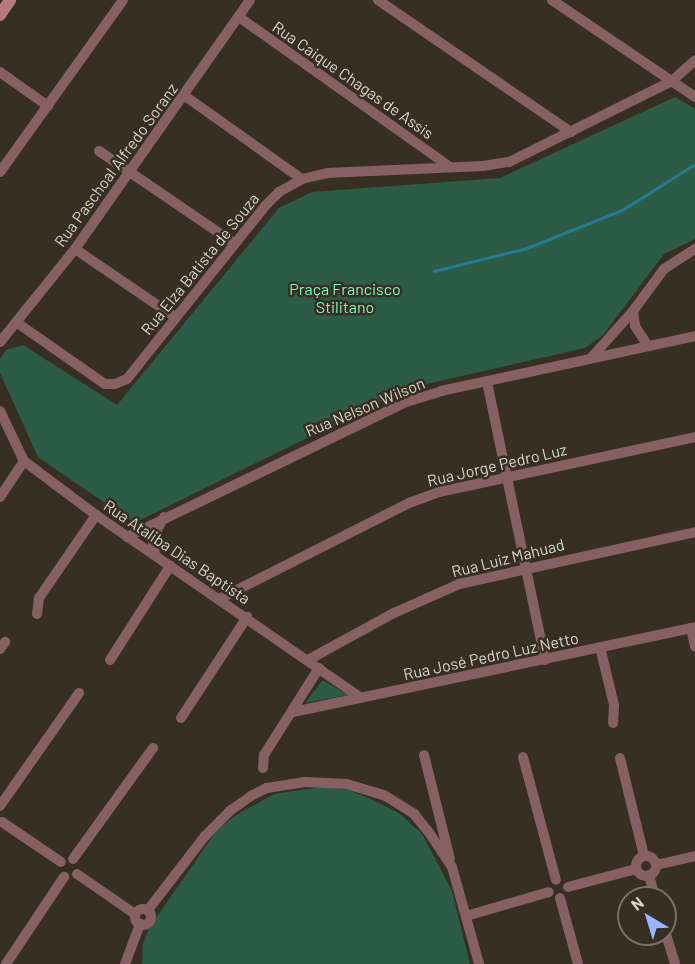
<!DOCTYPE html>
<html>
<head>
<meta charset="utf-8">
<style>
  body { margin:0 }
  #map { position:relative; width:695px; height:964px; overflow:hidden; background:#372f23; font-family:Barlow,sans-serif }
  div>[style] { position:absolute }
  .green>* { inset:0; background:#2c5c46 }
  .stream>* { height:3px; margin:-1.5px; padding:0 1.5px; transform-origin:1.5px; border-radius:1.5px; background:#267b93 }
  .minor>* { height:10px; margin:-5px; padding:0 5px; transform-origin:5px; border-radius:5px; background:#866063 }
  .minor>.ring { margin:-5px; padding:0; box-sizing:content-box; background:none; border:10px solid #866063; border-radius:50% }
  .secondary>* { height:12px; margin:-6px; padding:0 6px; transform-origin:6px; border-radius:6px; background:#b57a7f }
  span { translate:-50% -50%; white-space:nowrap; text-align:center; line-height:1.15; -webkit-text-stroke:5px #372f23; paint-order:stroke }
  .street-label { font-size:16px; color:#d8d3cc }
  .park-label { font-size:16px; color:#7cf7bf }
  .north { position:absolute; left:617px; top:886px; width:60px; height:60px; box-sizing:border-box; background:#372f23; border:2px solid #777167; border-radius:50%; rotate:322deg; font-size:16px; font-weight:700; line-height:24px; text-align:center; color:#d8d3cc }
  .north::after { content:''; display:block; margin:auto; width:21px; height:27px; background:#98b5fd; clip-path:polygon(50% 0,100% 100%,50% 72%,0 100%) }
</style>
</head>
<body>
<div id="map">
  <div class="green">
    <i style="clip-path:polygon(675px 97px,695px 109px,695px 239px,664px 254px,603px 335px,585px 348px,409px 388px,134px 523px,38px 457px,0 373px,0 359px,6px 350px,23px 345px,117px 405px,279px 208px,312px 192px,500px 178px)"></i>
    <i style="clip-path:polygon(322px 681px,324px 681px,348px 695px,305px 703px)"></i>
    <i style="clip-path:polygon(322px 787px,350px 790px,375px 801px,400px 814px,422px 834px,452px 891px,470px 964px,142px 964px,143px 944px,149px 928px,215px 833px,233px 817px,274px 794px)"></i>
  </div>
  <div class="stream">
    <i style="left:434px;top:271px;width:96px;rotate:-13.9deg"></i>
    <i style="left:527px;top:248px;width:102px;rotate:-21.8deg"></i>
    <i style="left:622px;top:210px;width:86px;rotate:-32.2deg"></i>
  </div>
  <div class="minor">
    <i style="left:378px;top:0;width:234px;rotate:34.4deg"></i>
    <i style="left:552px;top:0;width:173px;rotate:34.1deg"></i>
    <i style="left:239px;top:17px;width:259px;rotate:35.4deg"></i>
    <i style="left:0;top:72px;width:59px;rotate:35.3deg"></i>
    <i style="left:185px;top:96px;width:143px;rotate:35.4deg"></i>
    <i style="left:99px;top:151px;width:163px;rotate:34.3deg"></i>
    <i style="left:0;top:172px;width:211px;rotate:-54.4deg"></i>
    <i style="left:75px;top:249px;width:121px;rotate:34.2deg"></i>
    <i style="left:633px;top:311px;width:15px;rotate:82deg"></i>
    <i style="left:635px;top:326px;width:24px;rotate:57deg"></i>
    <i style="left:16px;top:322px;width:108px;rotate:34.9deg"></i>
    <i style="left:105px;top:384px;width:10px"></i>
    <i style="left:115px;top:384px;width:13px;rotate:-23deg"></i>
    <i style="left:127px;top:379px;width:221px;rotate:-51.4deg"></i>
    <i style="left:265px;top:206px;width:20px;rotate:-45deg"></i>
    <i style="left:279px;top:192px;width:26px;rotate:-29deg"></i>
    <i style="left:302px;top:179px;width:26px;rotate:-13deg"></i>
    <i style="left:327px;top:173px;width:156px;rotate:-2.6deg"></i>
    <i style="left:483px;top:166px;width:26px;rotate:-9deg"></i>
    <i style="left:509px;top:162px;width:182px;rotate:-26.4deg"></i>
    <i style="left:672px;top:81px;width:31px;rotate:-42deg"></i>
    <i style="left:0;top:342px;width:119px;rotate:-51.1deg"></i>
    <i style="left:75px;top:249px;width:304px;rotate:-54.9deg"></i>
    <i style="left:591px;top:358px;width:63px;rotate:-48.2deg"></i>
    <i style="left:633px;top:311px;width:52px;rotate:-53.6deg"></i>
    <i style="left:664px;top:269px;width:37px;rotate:-33deg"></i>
    <i style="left:487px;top:382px;width:284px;rotate:78.2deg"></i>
    <i style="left:0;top:411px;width:55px;rotate:64.4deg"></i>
    <i style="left:24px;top:461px;width:90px;rotate:36.9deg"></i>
    <i style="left:96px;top:515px;width:322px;rotate:34.6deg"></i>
    <i style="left:0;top:497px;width:43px;rotate:-56.3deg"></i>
    <i style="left:127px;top:537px;width:310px;rotate:-25.8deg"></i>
    <i style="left:406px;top:402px;width:37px;rotate:-17deg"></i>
    <i style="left:441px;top:391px;width:260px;rotate:-12.2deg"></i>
    <i style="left:155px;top:555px;width:12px;rotate:-99deg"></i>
    <i style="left:153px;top:543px;width:11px;rotate:-75deg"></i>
    <i style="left:156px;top:532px;width:17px;rotate:-62deg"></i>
    <i style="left:219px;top:599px;width:213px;rotate:-26.8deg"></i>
    <i style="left:409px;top:503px;width:32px;rotate:-20deg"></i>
    <i style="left:439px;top:492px;width:262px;rotate:-12.1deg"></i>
    <i style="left:37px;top:614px;width:16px;rotate:-83deg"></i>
    <i style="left:39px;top:598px;width:101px;rotate:-55.5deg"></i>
    <i style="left:691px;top:628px;width:19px;rotate:78deg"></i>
    <i style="left:600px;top:647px;width:60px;rotate:76.4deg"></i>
    <i style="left:614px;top:705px;width:18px;rotate:93deg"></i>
    <i style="left:0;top:649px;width:9px;rotate:-54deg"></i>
    <i style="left:110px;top:660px;width:112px;rotate:-57.4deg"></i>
    <i style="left:308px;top:660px;width:98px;rotate:-28.7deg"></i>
    <i style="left:394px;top:613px;width:71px;rotate:-24deg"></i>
    <i style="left:459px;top:584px;width:242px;rotate:-12.4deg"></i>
    <i style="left:293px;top:712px;width:411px;rotate:-11.9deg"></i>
    <i style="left:181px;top:718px;width:121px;rotate:-56.8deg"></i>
    <i style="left:424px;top:755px;width:107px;rotate:76deg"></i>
    <i style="left:523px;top:757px;width:127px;rotate:75deg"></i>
    <i style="left:620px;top:758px;width:101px;rotate:76.2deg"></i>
    <i style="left:263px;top:768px;width:13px;rotate:-86deg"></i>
    <i style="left:264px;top:755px;width:103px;rotate:-57.7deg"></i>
    <i style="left:0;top:806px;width:138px;rotate:-55deg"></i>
    <i style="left:2px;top:822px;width:71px;rotate:34.1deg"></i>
    <i class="ring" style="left:636px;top:856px;width:10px;height:10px"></i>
    <i style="left:73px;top:859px;width:137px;rotate:-54.2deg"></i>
    <i style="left:656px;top:865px;width:40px;rotate:-13deg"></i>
    <i style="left:77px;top:874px;width:70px;rotate:34.6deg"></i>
    <i style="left:649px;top:875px;width:24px;rotate:75deg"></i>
    <i style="left:568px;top:887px;width:70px;rotate:-14.8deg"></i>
    <i style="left:560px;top:898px;width:68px;rotate:74.7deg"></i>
    <i class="ring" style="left:135px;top:909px;width:6px;height:6px"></i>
    <i style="left:148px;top:910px;width:93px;rotate:-52.4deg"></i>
    <i style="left:205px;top:836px;width:37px;rotate:-45deg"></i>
    <i style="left:231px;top:810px;width:24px;rotate:-35deg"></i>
    <i style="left:251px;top:796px;width:18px;rotate:-27deg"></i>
    <i style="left:267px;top:788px;width:38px;rotate:-9deg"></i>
    <i style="left:305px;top:782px;width:42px;rotate:2.7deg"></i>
    <i style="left:347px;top:784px;width:39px;rotate:17deg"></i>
    <i style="left:384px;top:795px;width:36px;rotate:32deg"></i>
    <i style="left:414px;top:814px;width:22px;rotate:51deg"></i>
    <i style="left:428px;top:831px;width:43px;rotate:56.3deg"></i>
    <i style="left:452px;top:867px;width:101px;rotate:74.4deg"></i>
    <i style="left:466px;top:916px;width:86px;rotate:-16.1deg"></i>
    <i style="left:665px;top:931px;width:34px;rotate:73deg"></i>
    <i style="left:6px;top:964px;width:105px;rotate:-56.3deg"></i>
    <i style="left:125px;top:964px;width:43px;rotate:-69.4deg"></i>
  </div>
  <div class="secondary">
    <i style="left:0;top:15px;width:18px;rotate:-56deg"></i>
  </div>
  <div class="street-label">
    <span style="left:353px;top:80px;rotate:35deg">Rua Caique Chagas de Assis</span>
    <span style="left:116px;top:165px;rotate:-54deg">Rua Paschoal Alfredo Soranz</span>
    <span style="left:200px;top:264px;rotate:-51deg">Rua Elza Batista de Souza</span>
    <span style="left:365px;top:407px;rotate:-23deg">Rua Nelson Wilson</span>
    <span style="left:497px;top:465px;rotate:-13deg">Rua Jorge Pedro Luz</span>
    <span style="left:177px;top:552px;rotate:34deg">Rua Ataliba Dias Baptista</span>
    <span style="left:508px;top:558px;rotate:-14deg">Rua Luiz Mahuad</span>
    <span style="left:491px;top:656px;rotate:-12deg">Rua José Pedro Luz Netto</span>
  </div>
  <div class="park-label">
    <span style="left:345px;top:298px">Praça Francisco<br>Stilitano</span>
  </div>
  <div class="north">N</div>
</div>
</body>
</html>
